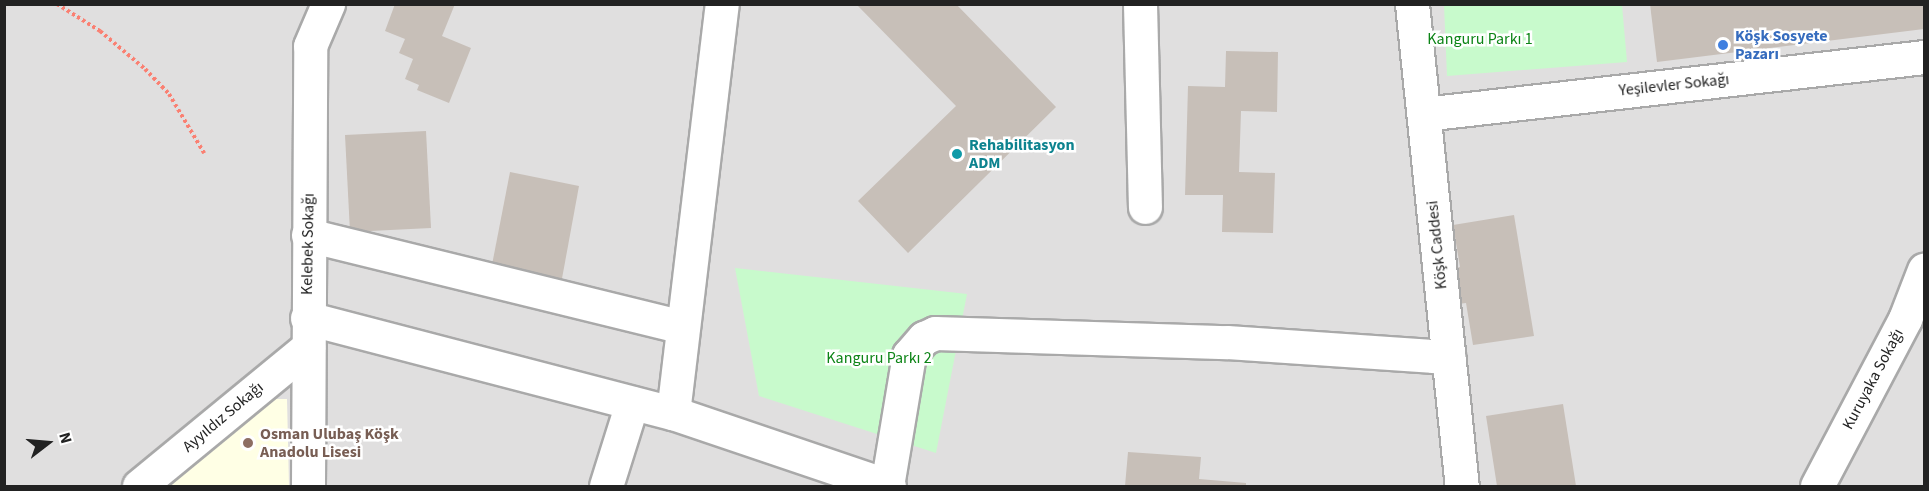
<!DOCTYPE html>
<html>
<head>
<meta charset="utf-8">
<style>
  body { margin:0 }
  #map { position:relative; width:1929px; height:491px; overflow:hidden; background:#f2efe9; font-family:"Source Sans 3",sans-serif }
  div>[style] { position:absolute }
  .residential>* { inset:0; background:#e0dfdf }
  .education>* { inset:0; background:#ffffe5 }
  .park>* { inset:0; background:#c8facc }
  .building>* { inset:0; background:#c7bfb8 }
  .path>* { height:4px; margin-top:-2px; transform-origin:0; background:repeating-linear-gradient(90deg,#fa8072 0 3px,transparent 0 6px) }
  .roads { filter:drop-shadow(2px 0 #a9a9a9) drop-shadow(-2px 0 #a9a9a9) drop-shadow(0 2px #a9a9a9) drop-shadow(0 -2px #a9a9a9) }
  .minor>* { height:33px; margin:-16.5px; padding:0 16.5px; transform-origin:16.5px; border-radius:16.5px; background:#fff }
  .dots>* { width:16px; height:16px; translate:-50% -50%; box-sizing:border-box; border:3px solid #fff; border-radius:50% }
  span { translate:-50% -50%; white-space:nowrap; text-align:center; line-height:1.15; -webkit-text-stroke:5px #fff; paint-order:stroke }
  .shop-label { font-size:16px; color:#366cbe; font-weight:700 }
  .left { translate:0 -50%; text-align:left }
  .park-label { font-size:16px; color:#0c8416 }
  .street-label { font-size:16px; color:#222 }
  .culture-label { font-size:16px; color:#0d838f; font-weight:700 }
  .education-label { font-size:16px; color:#785e54; font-weight:700 }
  .frame { position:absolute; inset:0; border:6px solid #222; pointer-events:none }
  .north { position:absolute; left:18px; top:413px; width:60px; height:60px; -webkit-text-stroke:4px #fff; paint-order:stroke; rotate:74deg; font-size:16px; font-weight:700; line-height:24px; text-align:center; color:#222 }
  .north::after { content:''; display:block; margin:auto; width:21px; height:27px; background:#222; clip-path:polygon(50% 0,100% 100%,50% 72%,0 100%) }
</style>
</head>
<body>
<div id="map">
  <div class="residential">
    <i style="clip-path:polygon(5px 5px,1924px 5px,1924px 486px,5px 486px)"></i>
  </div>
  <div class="education">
    <i style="clip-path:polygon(259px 399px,287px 399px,289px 486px,157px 486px)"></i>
  </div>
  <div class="park">
    <i style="clip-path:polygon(1444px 5px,1622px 5px,1627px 62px,1447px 76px)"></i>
    <i style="clip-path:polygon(735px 268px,967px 294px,936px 453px,759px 396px)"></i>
  </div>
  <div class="building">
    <i style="clip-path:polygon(395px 4px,455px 4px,442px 36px,471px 48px,449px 103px,417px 90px,419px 85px,405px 79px,413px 59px,399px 53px,405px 39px,385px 31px)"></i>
    <i style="clip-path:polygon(956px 4px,1056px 107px,908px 253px,858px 201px,956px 106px,858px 6px)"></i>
    <i style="clip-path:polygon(1650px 4px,1924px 4px,1924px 29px,1657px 62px)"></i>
    <i style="clip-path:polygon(1226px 51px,1278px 52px,1277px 112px,1241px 111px,1239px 172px,1275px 173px,1273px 233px,1222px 232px,1223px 195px,1185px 195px,1188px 86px,1225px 87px)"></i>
    <i style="clip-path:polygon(426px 131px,431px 228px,350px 232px,345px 135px)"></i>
    <i style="clip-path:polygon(510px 172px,579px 186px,561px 284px,491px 270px)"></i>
    <i style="clip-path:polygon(1514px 215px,1534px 336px,1473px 345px,1466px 303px,1458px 304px,1453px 269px,1460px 267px,1453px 225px)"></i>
    <i style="clip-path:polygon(1563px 404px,1576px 486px,1497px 486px,1486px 416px)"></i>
    <i style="clip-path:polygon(1128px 452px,1201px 457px,1199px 479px,1246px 483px,1246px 486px,1125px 486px)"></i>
  </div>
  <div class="path">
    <i style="left:57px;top:4px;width:51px;rotate:32.1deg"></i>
    <i style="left:100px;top:31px;width:59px;rotate:40.2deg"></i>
    <i style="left:145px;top:69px;width:35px;rotate:46deg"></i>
    <i style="left:169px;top:94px;width:69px;rotate:59.3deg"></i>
  </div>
  <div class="roads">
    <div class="minor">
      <i style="left:1140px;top:4px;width:203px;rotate:88.6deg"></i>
      <i style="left:1412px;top:4px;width:485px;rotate:84.1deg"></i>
      <i style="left:1424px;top:114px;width:503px;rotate:-6.5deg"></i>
      <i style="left:308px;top:235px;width:386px;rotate:13.8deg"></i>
      <i style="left:307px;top:318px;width:378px;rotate:14.6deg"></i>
      <i style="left:673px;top:413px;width:228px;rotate:18.7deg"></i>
      <i style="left:673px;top:413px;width:412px;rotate:-83.2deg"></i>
      <i style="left:139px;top:486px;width:219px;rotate:-39.4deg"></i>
      <i style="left:308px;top:486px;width:440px;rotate:-89.7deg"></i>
      <i style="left:310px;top:46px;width:46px;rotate:-66.8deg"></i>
      <i style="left:606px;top:486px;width:87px;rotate:-72.6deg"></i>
      <i style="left:887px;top:486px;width:133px;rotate:-80.5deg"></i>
      <i style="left:909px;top:355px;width:23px;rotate:-49deg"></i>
      <i style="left:924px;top:338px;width:12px;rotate:-24deg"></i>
      <i style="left:935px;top:333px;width:292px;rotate:1.8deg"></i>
      <i style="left:1227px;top:342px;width:222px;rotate:3.9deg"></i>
      <i style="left:1817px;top:486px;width:189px;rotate:-62.2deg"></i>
      <i style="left:1905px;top:319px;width:53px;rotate:-68.8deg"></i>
    </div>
  </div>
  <div class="dots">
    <i style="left:1723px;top:45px;background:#3f7fe0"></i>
    <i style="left:957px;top:154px;background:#0f9aa8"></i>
    <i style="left:248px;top:443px;background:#8d6e63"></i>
  </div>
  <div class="shop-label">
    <span class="left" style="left:1735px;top:45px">Köşk Sosyete<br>Pazarı</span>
  </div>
  <div class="park-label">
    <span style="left:1480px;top:39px">Kanguru Parkı 1</span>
    <span style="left:879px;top:358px">Kanguru Parkı 2</span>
  </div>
  <div class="street-label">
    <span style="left:1674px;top:85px;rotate:-6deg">Yeşilevler Sokağı</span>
    <span style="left:308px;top:244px;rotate:-89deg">Kelebek Sokağı</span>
    <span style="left:1437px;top:245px;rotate:-96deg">Köşk Caddesi</span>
    <span style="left:1873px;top:379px;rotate:-62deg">Kuruyaka Sokağı</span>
    <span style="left:223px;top:417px;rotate:-40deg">Ayyıldız Sokağı</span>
  </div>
  <div class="culture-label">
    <span class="left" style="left:969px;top:154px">Rehabilitasyon<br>ADM</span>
  </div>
  <div class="education-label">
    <span class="left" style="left:260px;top:443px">Osman Ulubaş Köşk<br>Anadolu Lisesi</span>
  </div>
  <div class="frame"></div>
  <div class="north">N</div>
</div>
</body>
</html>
